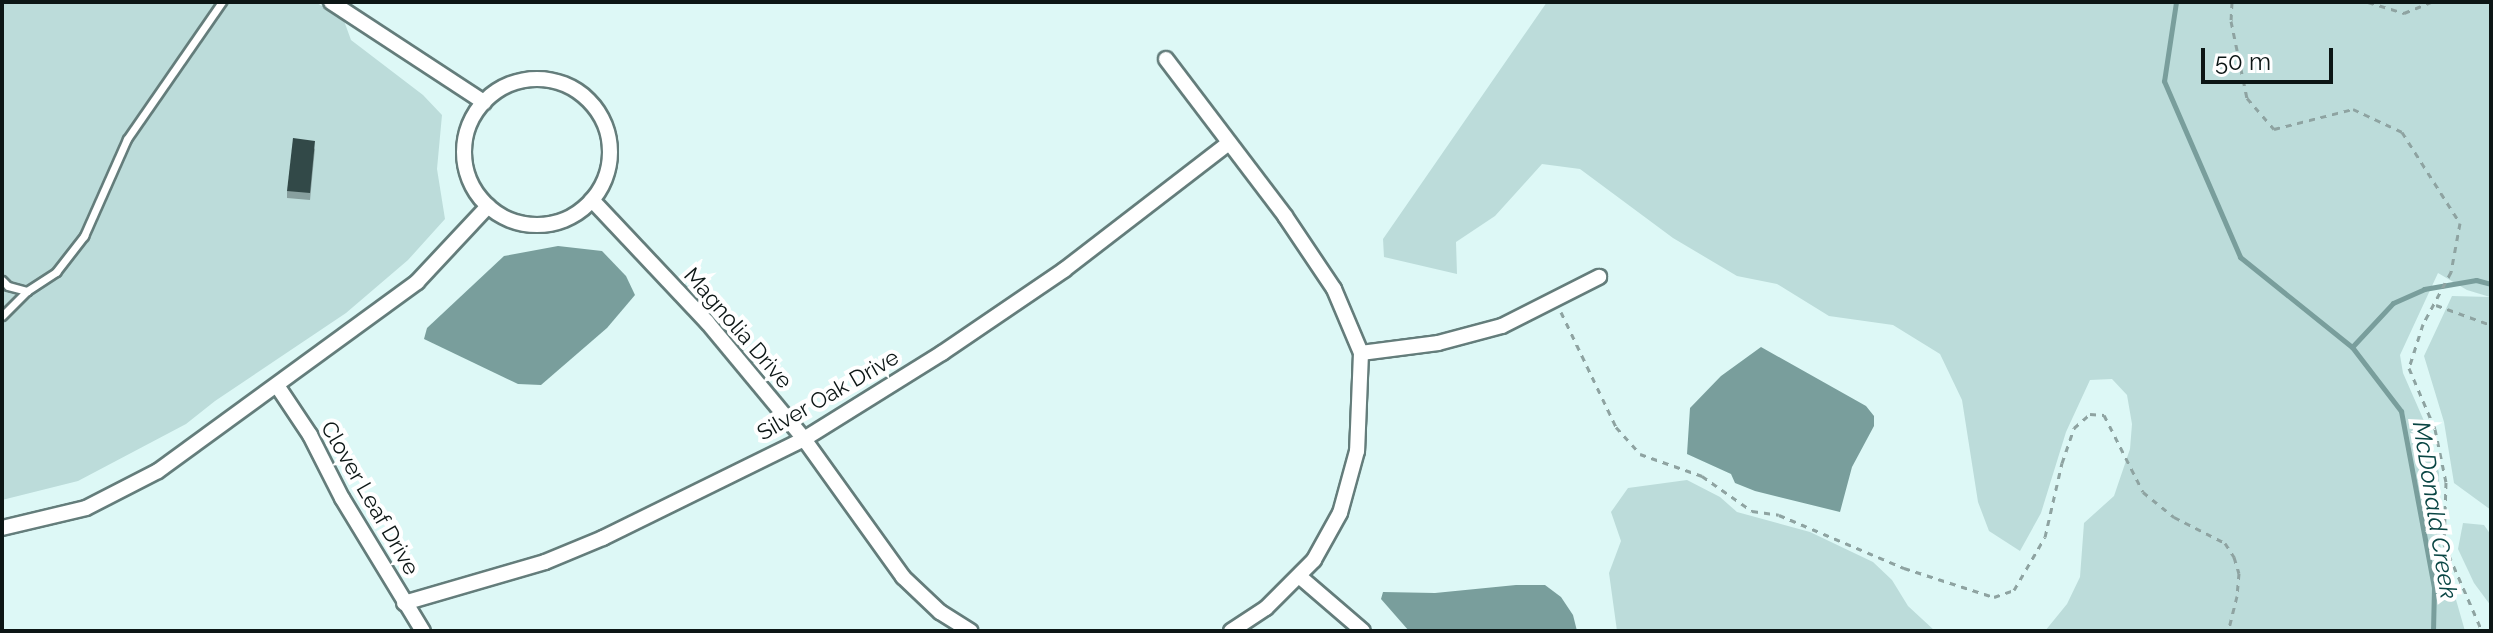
<!DOCTYPE html>
<html>
<head>
<meta charset="utf-8">
<style>
  body { margin:0 }
  #map { position:relative; width:2493px; height:633px; overflow:hidden; background:#ddf8f6; font-family:Raleway,sans-serif }
  div>[style] { position:absolute }
  .green>* { inset:0; background:#bcdcda }
  .water>* { inset:0; background:#799e9c }
  .stream>* { height:5px; margin:-2.5px; padding:0 2.5px; transform-origin:2.5px; border-radius:2.5px; background:#799e9c }
  .path>* { height:3px; margin-top:-1.5px; transform-origin:0; background:repeating-linear-gradient(90deg,#8ea3a1 0 6px,transparent 0 12px) }
  .roads { filter:drop-shadow(2px 0 #647d7b) drop-shadow(-2px 0 #647d7b) drop-shadow(0 2px #647d7b) drop-shadow(0 -2px #647d7b) }
  .service>* { height:7px; margin:-3.5px; padding:0 3.5px; transform-origin:3.5px; border-radius:3.5px; background:#fff }
  .minor>* { height:14px; margin:-7px; padding:0 7px; transform-origin:7px; border-radius:7px; background:#fff }
  .minor>.ring { margin:-7px; padding:0; box-sizing:content-box; background:none; border:14px solid #fff; border-radius:50% }
  .wall>* { inset:0; background:#88a09f }
  .building>* { inset:0; background:#324948 }
  span { translate:-50% -50%; white-space:nowrap; text-align:center; line-height:1.15; -webkit-text-stroke:8px #fff; paint-order:stroke }
  .street-label { font-size:22px; color:#0c1615 }
  .water-label { font-size:24px; color:#094543; font-style:italic }
  .frame { position:absolute; inset:0; border:4px solid #0c1615; pointer-events:none }
  .scale { position:absolute; left:2201px; top:48px; width:132px; height:36px; box-sizing:border-box; border:4px solid #0c1615; border-top:0; padding-left:10px; font-size:24px; line-height:28px; white-space:nowrap; color:#0c1615; -webkit-text-stroke:6px #fff; paint-order:stroke }
</style>
</head>
<body>
<div id="map">
  <div class="green">
    <i style="clip-path:polygon(2px 2px,315px 2px,343px 18px,351px 40px,423px 95px,442px 115px,437px 169px,445px 219px,408px 260px,346px 313px,215px 401px,186px 424px,78px 481px,2px 500px)"></i>
    <i style="clip-path:polygon(1547px 2px,2491px 2px,2491px 510px,2454px 483px,2444px 422px,2424px 356px,2452px 296px,2490px 297px,2467px 290px,2438px 273px,2400px 355px,2403px 373px,2428px 430px,2439px 473px,2440px 544px,2465px 631px,2045px 631px,2067px 604px,2080px 577px,2084px 523px,2114px 496px,2130px 449px,2132px 424px,2127px 395px,2112px 379px,2090px 380px,2066px 432px,2041px 513px,2020px 551px,1989px 531px,1978px 502px,1962px 400px,1940px 354px,1893px 325px,1829px 316px,1777px 284px,1737px 276px,1673px 238px,1580px 169px,1542px 164px,1495px 216px,1456px 242px,1457px 274px,1384px 257px,1383px 239px)"></i>
    <i style="clip-path:polygon(1687px 480px,1720px 497px,1737px 512px,1810px 532px,1873px 562px,1892px 580px,1908px 606px,1935px 631px,1617px 631px,1609px 573px,1621px 541px,1611px 512px,1628px 488px)"></i>
    <i style="clip-path:polygon(2463px 523px,2484px 525px,2491px 535px,2491px 606px,2474px 583px,2458px 549px)"></i>
  </div>
  <div class="water">
    <i style="clip-path:polygon(558px 246px,602px 251px,626px 276px,635px 295px,607px 328px,541px 385px,518px 384px,424px 339px,427px 328px,504px 256px)"></i>
    <i style="clip-path:polygon(1761px 347px,1866px 406px,1874px 416px,1874px 426px,1852px 467px,1840px 512px,1755px 491px,1735px 483px,1731px 474px,1687px 454px,1690px 408px,1721px 376px)"></i>
    <i style="clip-path:polygon(1516px 585px,1545px 585px,1561px 597px,1573px 615px,1577px 631px,1409px 631px,1381px 599px,1383px 592px,1435px 593px)"></i>
  </div>
  <div class="stream">
    <i style="left:2176px;top:2px;width:80px;rotate:98.6deg"></i>
    <i style="left:2164px;top:81px;width:192px;rotate:66.6deg"></i>
    <i style="left:2240px;top:257px;width:144px;rotate:38.8deg"></i>
    <i style="left:2352px;top:347px;width:81px;rotate:52.6deg"></i>
    <i style="left:2401px;top:411px;width:179px;rotate:79.4deg"></i>
    <i style="left:2434px;top:587px;width:44px;rotate:91.3deg"></i>
    <i style="left:2352px;top:347px;width:60px;rotate:-47deg"></i>
    <i style="left:2393px;top:303px;width:34px;rotate:-24deg"></i>
    <i style="left:2424px;top:289px;width:53px;rotate:-9.8deg"></i>
    <i style="left:2476px;top:280px;width:16px;rotate:15deg"></i>
  </div>
  <div class="path">
    <i style="left:2232px;top:2px;width:19px;rotate:93deg"></i>
    <i style="left:2231px;top:21px;width:79px;rotate:78.3deg"></i>
    <i style="left:2247px;top:98px;width:41px;rotate:48.9deg"></i>
    <i style="left:2274px;top:129px;width:81px;rotate:-14.2deg"></i>
    <i style="left:2353px;top:109px;width:54px;rotate:25.1deg"></i>
    <i style="left:2402px;top:132px;width:108px;rotate:57.5deg"></i>
    <i style="left:2460px;top:223px;width:50px;rotate:100.4deg"></i>
    <i style="left:2451px;top:272px;width:59px;rotate:118.3deg"></i>
    <i style="left:2423px;top:324px;width:46px;rotate:107.7deg"></i>
    <i style="left:2409px;top:368px;width:66px;rotate:66.9deg"></i>
    <i style="left:2435px;top:429px;width:54px;rotate:78.3deg"></i>
    <i style="left:2446px;top:482px;width:62px;rotate:91.8deg"></i>
    <i style="left:2444px;top:544px;width:95px;rotate:66.4deg"></i>
    <i style="left:2368px;top:2px;width:38px;rotate:17deg"></i>
    <i style="left:2404px;top:13px;width:29px;rotate:-22deg"></i>
    <i style="left:2436px;top:305px;width:59px;rotate:20deg"></i>
    <i style="left:1561px;top:312px;width:127px;rotate:64.4deg"></i>
    <i style="left:1616px;top:427px;width:36px;rotate:48deg"></i>
    <i style="left:1640px;top:454px;width:66px;rotate:19.5deg"></i>
    <i style="left:1702px;top:476px;width:61px;rotate:35deg"></i>
    <i style="left:1752px;top:511px;width:27px;rotate:8deg"></i>
    <i style="left:1779px;top:515px;width:136px;rotate:23deg"></i>
    <i style="left:1904px;top:568px;width:95px;rotate:17.9deg"></i>
    <i style="left:1994px;top:597px;width:21px;rotate:-19deg"></i>
    <i style="left:2014px;top:590px;width:61px;rotate:-59.7deg"></i>
    <i style="left:2045px;top:537px;width:76px;rotate:-77.1deg"></i>
    <i style="left:2062px;top:463px;width:37px;rotate:-71deg"></i>
    <i style="left:2074px;top:428px;width:21px;rotate:-41deg"></i>
    <i style="left:2090px;top:414px;width:14px;rotate:4deg"></i>
    <i style="left:2104px;top:415px;width:86px;rotate:63.1deg"></i>
    <i style="left:2143px;top:492px;width:40px;rotate:39deg"></i>
    <i style="left:2174px;top:517px;width:57px;rotate:27deg"></i>
    <i style="left:2225px;top:543px;width:17px;rotate:57deg"></i>
    <i style="left:2234px;top:557px;width:17px;rotate:73deg"></i>
    <i style="left:2239px;top:573px;width:23px;rotate:95deg"></i>
    <i style="left:2237px;top:596px;width:36px;rotate:104deg"></i>
  </div>
  <div class="roads">
    <div class="service">
      <i style="left:2px;top:280px;width:8px;rotate:45deg"></i>
      <i style="left:8px;top:286px;width:20px;rotate:15deg"></i>
      <i style="left:2px;top:316px;width:35px;rotate:-45deg"></i>
      <i style="left:27px;top:291px;width:35px;rotate:-33deg"></i>
      <i style="left:56px;top:272px;width:46px;rotate:-52.1deg"></i>
      <i style="left:84px;top:236px;width:106px;rotate:-66.1deg"></i>
      <i style="left:127px;top:139px;width:167px;rotate:-55.3deg"></i>
    </div>
    <div class="minor">
      <i style="left:331px;top:2px;width:183px;rotate:33.2deg"></i>
      <i style="left:1166px;top:59px;width:197px;rotate:52.8deg"></i>
      <i style="left:1285px;top:216px;width:88px;rotate:56.1deg"></i>
      <i style="left:1334px;top:289px;width:69px;rotate:67.1deg"></i>
      <i style="left:1361px;top:353px;width:98px;rotate:92.3deg"></i>
      <i style="left:1357px;top:451px;width:64px;rotate:105.3deg"></i>
      <i style="left:1340px;top:513px;width:54px;rotate:119deg"></i>
      <i style="left:1314px;top:560px;width:68px;rotate:135deg"></i>
      <i style="left:1266px;top:608px;width:42px;rotate:146.7deg"></i>
      <i class="ring" style="left:464px;top:79px;width:132px;height:132px"></i>
      <i style="left:592px;top:200px;width:168px;rotate:46.7deg"></i>
      <i style="left:707px;top:322px;width:152px;rotate:50.3deg"></i>
      <i style="left:804px;top:439px;width:170px;rotate:54.3deg"></i>
      <i style="left:903px;top:577px;width:51px;rotate:43.4deg"></i>
      <i style="left:940px;top:612px;width:36px;rotate:32deg"></i>
      <i style="left:1361px;top:353px;width:78px;rotate:-7.4deg"></i>
      <i style="left:1438px;top:343px;width:66px;rotate:-14.9deg"></i>
      <i style="left:1502px;top:326px;width:109px;rotate:-26.8deg"></i>
      <i style="left:278px;top:387px;width:58px;rotate:56.3deg"></i>
      <i style="left:310px;top:435px;width:71px;rotate:63.1deg"></i>
      <i style="left:342px;top:498px;width:156px;rotate:58.7deg"></i>
      <i style="left:2px;top:528px;width:86px;rotate:-13.4deg"></i>
      <i style="left:86px;top:508px;width:81px;rotate:-27.2deg"></i>
      <i style="left:158px;top:471px;width:321px;rotate:-36.1deg"></i>
      <i style="left:417px;top:282px;width:104px;rotate:-46.9deg"></i>
      <i style="left:1299px;top:576px;width:84px;rotate:40.7deg"></i>
      <i style="left:404px;top:603px;width:147px;rotate:-16.2deg"></i>
      <i style="left:545px;top:562px;width:63px;rotate:-22.5deg"></i>
      <i style="left:603px;top:538px;width:224px;rotate:-26.2deg"></i>
      <i style="left:804px;top:439px;width:163px;rotate:-31.9deg"></i>
      <i style="left:942px;top:353px;width:148px;rotate:-34.2deg"></i>
      <i style="left:1064px;top:270px;width:208px;rotate:-37.6deg"></i>
    </div>
  </div>
  <div class="wall">
    <i style="clip-path:polygon(315px 148px,310px 200px,287px 198px,287px 191px)"></i>
  </div>
  <div class="building">
    <i style="clip-path:polygon(293px 138px,315px 141px,310px 193px,287px 191px)"></i>
  </div>
  <div class="street-label">
    <span style="left:738px;top:328px;rotate:49deg">Magnolia Drive</span>
    <span style="left:828px;top:395px;rotate:-30deg">Silver Oak Drive</span>
    <span style="left:370px;top:498px;rotate:60deg">Clover Leaf Drive</span>
  </div>
  <div class="water-label">
    <span style="left:2435px;top:510px;rotate:81deg">McDonald Creek</span>
  </div>
  <div class="frame"></div>
  <div class="scale">50 m</div>
</div>
</body>
</html>
